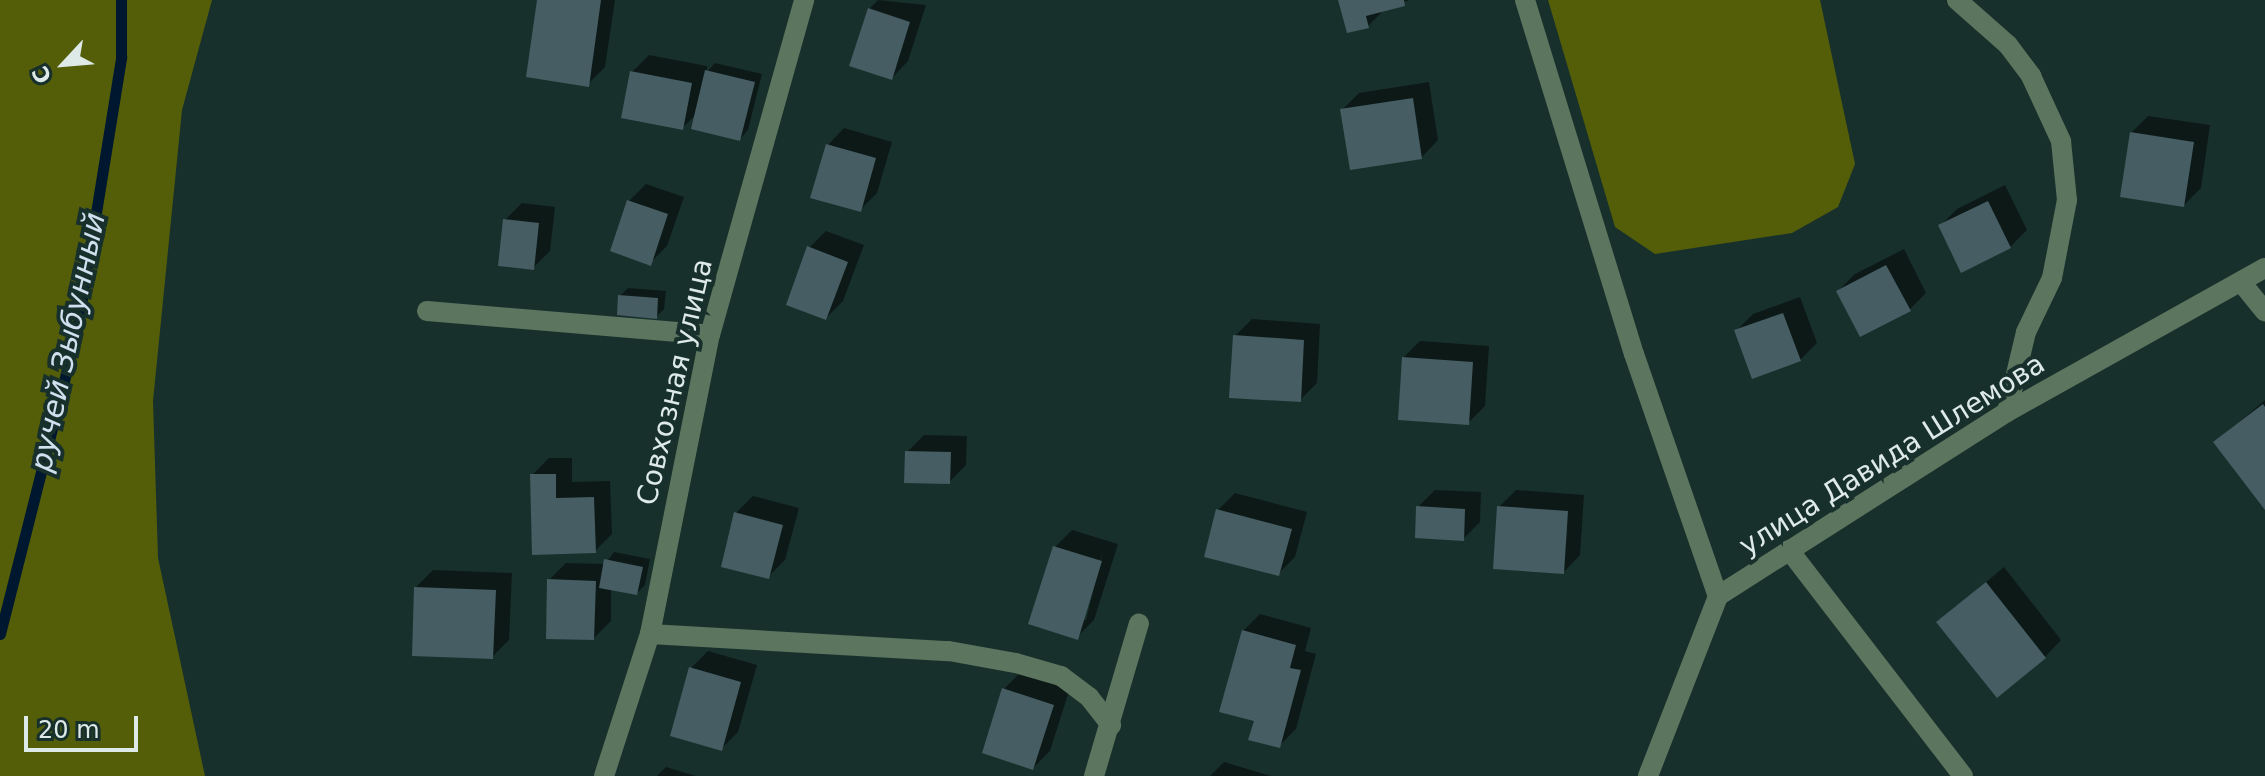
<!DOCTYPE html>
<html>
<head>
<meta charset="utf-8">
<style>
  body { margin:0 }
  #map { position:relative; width:2265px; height:776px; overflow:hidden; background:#18302c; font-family:"DejaVu Sans",sans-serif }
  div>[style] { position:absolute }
  .forest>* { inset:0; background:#545e09 }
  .shadow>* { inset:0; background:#0007 }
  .stream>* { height:11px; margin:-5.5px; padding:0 5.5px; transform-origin:5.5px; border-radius:5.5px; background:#001730 }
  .building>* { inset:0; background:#455d63 }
  .minor>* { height:20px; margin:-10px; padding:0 10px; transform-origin:10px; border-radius:10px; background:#5b755f }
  span { translate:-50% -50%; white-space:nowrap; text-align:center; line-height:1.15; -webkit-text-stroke:8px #18302c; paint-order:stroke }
  .street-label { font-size:28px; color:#ddeae8 }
  .water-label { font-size:30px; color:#d0e0ef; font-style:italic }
  .north { position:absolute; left:24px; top:24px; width:80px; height:80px; -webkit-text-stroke:6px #18302c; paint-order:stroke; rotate:244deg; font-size:22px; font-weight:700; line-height:32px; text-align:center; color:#ddeae8 }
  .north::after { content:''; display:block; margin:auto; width:28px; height:36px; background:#ddeae8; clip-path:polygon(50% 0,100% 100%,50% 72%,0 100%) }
  .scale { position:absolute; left:24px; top:716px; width:114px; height:36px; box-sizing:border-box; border:4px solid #ddeae8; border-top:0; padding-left:10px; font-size:24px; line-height:28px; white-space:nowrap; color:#ddeae8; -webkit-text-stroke:6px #18302c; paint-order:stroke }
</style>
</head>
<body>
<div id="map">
  <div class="forest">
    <i style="clip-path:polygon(0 0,212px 0,182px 110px,153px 401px,158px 558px,205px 776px,0 776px)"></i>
    <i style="clip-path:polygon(1548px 0,1820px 0,1855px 164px,1838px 207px,1792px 233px,1655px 254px,1615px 227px)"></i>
  </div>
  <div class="shadow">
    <i style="clip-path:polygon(539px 0,615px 0,605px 67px,588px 84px)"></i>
    <i style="clip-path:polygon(878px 0,926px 5px,908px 61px,892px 78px,869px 9px)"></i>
    <i style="clip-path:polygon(1340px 0,1409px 0,1385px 9px,1368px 26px)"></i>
    <i style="clip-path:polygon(649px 55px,707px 66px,707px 72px,715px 63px,762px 74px,748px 130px,740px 139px,697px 114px,682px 128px,632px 72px)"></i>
    <i style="clip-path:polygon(1429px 82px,1438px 140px,1422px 157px,1342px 110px,1359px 93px)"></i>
    <i style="clip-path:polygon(2148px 116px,2210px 125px,2201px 188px,2184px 205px,2131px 133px)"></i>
    <i style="clip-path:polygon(844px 128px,892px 142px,877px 193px,860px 210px,828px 145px)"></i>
    <i style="clip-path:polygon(646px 184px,684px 197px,667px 246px,650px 263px,629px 201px)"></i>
    <i style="clip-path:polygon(2005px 185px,2027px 230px,2010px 247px,1940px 226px,1957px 209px)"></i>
    <i style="clip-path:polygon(522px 203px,555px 207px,550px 251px,533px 268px,505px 220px)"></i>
    <i style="clip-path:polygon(826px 231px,864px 245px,843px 301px,826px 318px,809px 248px)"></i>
    <i style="clip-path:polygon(1904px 249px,1926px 293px,1909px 310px,1838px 291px,1855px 274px)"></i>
    <i style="clip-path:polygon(628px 288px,666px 291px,664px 309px,656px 317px,620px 296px)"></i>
    <i style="clip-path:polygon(1800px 297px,1817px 343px,1800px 360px,1736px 331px,1753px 314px)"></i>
    <i style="clip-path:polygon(1252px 319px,1320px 324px,1317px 383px,1300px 400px,1235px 336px)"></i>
    <i style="clip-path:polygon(1420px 341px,1489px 346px,1485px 406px,1468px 423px,1403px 358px)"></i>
    <i style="clip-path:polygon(2265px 400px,2265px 507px,2216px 442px)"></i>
    <i style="clip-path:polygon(924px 435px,967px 436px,966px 465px,949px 482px,907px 452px)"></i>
    <i style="clip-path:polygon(549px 458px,572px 458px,572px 482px,610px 481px,612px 534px,595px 551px,532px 475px)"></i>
    <i style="clip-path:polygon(1435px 490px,1481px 492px,1480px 522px,1463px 539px,1418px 507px)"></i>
    <i style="clip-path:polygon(1516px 490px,1584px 495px,1580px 555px,1564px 572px,1499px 507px)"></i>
    <i style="clip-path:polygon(1235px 493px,1307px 512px,1295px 557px,1278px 574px,1218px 510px)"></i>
    <i style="clip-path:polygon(753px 496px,799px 508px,785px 560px,768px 577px,736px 513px)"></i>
    <i style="clip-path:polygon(evenodd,1072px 530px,1118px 544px,1094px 620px,1077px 637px,1055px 547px,1072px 530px,1103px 551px,1086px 620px,1082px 620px,1103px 551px)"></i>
    <i style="clip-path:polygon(614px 552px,650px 559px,645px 585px,637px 593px,611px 588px,611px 621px,594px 638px,549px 580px,566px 563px,605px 564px)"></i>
    <i style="clip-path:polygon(2004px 567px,2061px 640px,2045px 657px,1939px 622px)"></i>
    <i style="clip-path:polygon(433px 570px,512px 573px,509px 640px,492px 657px,416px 587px)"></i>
    <i style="clip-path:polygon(1260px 614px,1311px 628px,1305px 651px,1316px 654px,1296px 729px,1279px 746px,1256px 720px,1243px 631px)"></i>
    <i style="clip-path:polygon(708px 651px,757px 665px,738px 732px,721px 749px,691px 668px)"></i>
    <i style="clip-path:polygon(1021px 672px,1070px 688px,1050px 751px,1033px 768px,1004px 689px)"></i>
    <i style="clip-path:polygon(1224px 762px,1271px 776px,1210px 776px)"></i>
    <i style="clip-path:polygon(666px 767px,696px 776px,657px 776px)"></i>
  </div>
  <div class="stream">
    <i style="left:0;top:634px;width:314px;rotate:-75.8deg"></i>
    <i style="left:77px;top:330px;width:277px;rotate:-80.8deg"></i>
    <i style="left:121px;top:57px;width:57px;rotate:-90deg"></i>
  </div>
  <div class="building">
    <i style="clip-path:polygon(537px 0,601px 0,589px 87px,526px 77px)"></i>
    <i style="clip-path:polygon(1338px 0,1404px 0,1405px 6px,1366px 16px,1369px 28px,1347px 33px)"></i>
    <i style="clip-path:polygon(868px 8px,910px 22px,892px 80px,849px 66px)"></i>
    <i style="clip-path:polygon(705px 70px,755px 82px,740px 141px,691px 129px)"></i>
    <i style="clip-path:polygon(630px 71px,692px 83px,683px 130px,621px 118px)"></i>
    <i style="clip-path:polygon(1413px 98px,1422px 159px,1350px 170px,1340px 109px)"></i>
    <i style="clip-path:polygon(2130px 132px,2194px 142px,2184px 207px,2120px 197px)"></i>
    <i style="clip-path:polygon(826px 144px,876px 158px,861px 212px,810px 198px)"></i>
    <i style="clip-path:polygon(627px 200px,668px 214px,651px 266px,610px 251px)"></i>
    <i style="clip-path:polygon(1988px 201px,2011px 248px,1961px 273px,1938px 225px)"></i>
    <i style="clip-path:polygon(503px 219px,539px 223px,534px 270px,498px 266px)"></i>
    <i style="clip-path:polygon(807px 246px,848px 262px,826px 320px,786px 305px)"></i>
    <i style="clip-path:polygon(1886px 265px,1911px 311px,1860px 337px,1836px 291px)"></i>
    <i style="clip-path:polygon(618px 295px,658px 298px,657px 319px,617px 315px)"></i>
    <i style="clip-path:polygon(1783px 313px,1801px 361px,1752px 379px,1734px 330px)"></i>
    <i style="clip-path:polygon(1233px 335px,1304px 340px,1301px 402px,1229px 398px)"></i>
    <i style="clip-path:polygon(1402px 357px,1473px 362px,1469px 425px,1398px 420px)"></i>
    <i style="clip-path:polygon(2263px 404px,2265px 407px,2265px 510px,2213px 442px)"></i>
    <i style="clip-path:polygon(905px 451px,951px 452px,950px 484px,904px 483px)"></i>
    <i style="clip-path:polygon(530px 474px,556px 474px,556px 498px,594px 497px,596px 553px,532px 555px)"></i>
    <i style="clip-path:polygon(1416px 506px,1465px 509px,1464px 541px,1415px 538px)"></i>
    <i style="clip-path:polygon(1497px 506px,1568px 511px,1564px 574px,1493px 569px)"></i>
    <i style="clip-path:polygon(1216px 509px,1292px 529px,1279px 576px,1204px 557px)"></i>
    <i style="clip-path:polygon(734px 512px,783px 525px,769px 579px,721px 567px)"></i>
    <i style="clip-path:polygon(1053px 546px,1102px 561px,1078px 640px,1028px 624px)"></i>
    <i style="clip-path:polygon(604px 559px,643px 567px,637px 595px,599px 588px)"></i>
    <i style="clip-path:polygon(547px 579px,596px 581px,594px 640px,546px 639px)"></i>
    <i style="clip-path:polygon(1986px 582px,2046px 658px,1997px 698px,1936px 622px)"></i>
    <i style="clip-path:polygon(414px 587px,496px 590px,493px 659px,412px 656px)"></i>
    <i style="clip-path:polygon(1242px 630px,1296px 645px,1290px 668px,1301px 670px,1280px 748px,1248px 740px,1254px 721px,1219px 712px)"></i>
    <i style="clip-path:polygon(689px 667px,741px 682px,722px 751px,670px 736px)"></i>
    <i style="clip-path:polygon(1002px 688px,1054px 705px,1033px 770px,982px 753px)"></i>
  </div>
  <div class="minor">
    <i style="left:1525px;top:0;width:370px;rotate:72.9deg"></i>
    <i style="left:1634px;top:354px;width:256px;rotate:70.9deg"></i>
    <i style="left:1957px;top:0;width:68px;rotate:41.4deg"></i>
    <i style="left:2008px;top:45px;width:39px;rotate:53deg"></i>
    <i style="left:2031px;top:76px;width:72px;rotate:65.2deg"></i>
    <i style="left:2061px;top:141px;width:59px;rotate:84.2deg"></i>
    <i style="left:2067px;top:200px;width:79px;rotate:100.9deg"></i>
    <i style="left:2052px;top:278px;width:60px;rotate:115.7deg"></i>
    <i style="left:2026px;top:332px;width:82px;rotate:103.4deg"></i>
    <i style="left:2241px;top:282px;width:38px;rotate:51deg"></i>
    <i style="left:427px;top:311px;width:284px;rotate:4.8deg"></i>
    <i style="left:1789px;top:550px;width:285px;rotate:52.4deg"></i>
    <i style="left:650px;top:634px;width:299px;rotate:3.3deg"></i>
    <i style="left:949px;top:651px;width:68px;rotate:10.2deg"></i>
    <i style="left:1016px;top:663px;width:47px;rotate:16.1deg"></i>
    <i style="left:1061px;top:676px;width:35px;rotate:37deg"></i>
    <i style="left:1089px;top:697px;width:36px;rotate:52deg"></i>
    <i style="left:604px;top:776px;width:149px;rotate:-72.1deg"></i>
    <i style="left:650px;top:634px;width:305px;rotate:-78.7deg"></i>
    <i style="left:710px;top:335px;width:348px;rotate:-74.3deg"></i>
    <i style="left:1094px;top:776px;width:159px;rotate:-73.6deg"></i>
    <i style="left:1648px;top:776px;width:193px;rotate:-68.7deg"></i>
    <i style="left:1718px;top:596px;width:343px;rotate:-32.5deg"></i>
    <i style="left:2007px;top:412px;width:295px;rotate:-29.2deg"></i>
  </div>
  <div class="street-label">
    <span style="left:675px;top:382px;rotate:-77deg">Совхозная улица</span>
    <span style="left:1892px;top:455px;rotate:-32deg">улица Давида Шлемова</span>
  </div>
  <div class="water-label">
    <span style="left:68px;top:342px;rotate:-78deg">ручей Зыбунный</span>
  </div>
  <div class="north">С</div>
  <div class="scale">20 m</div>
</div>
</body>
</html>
